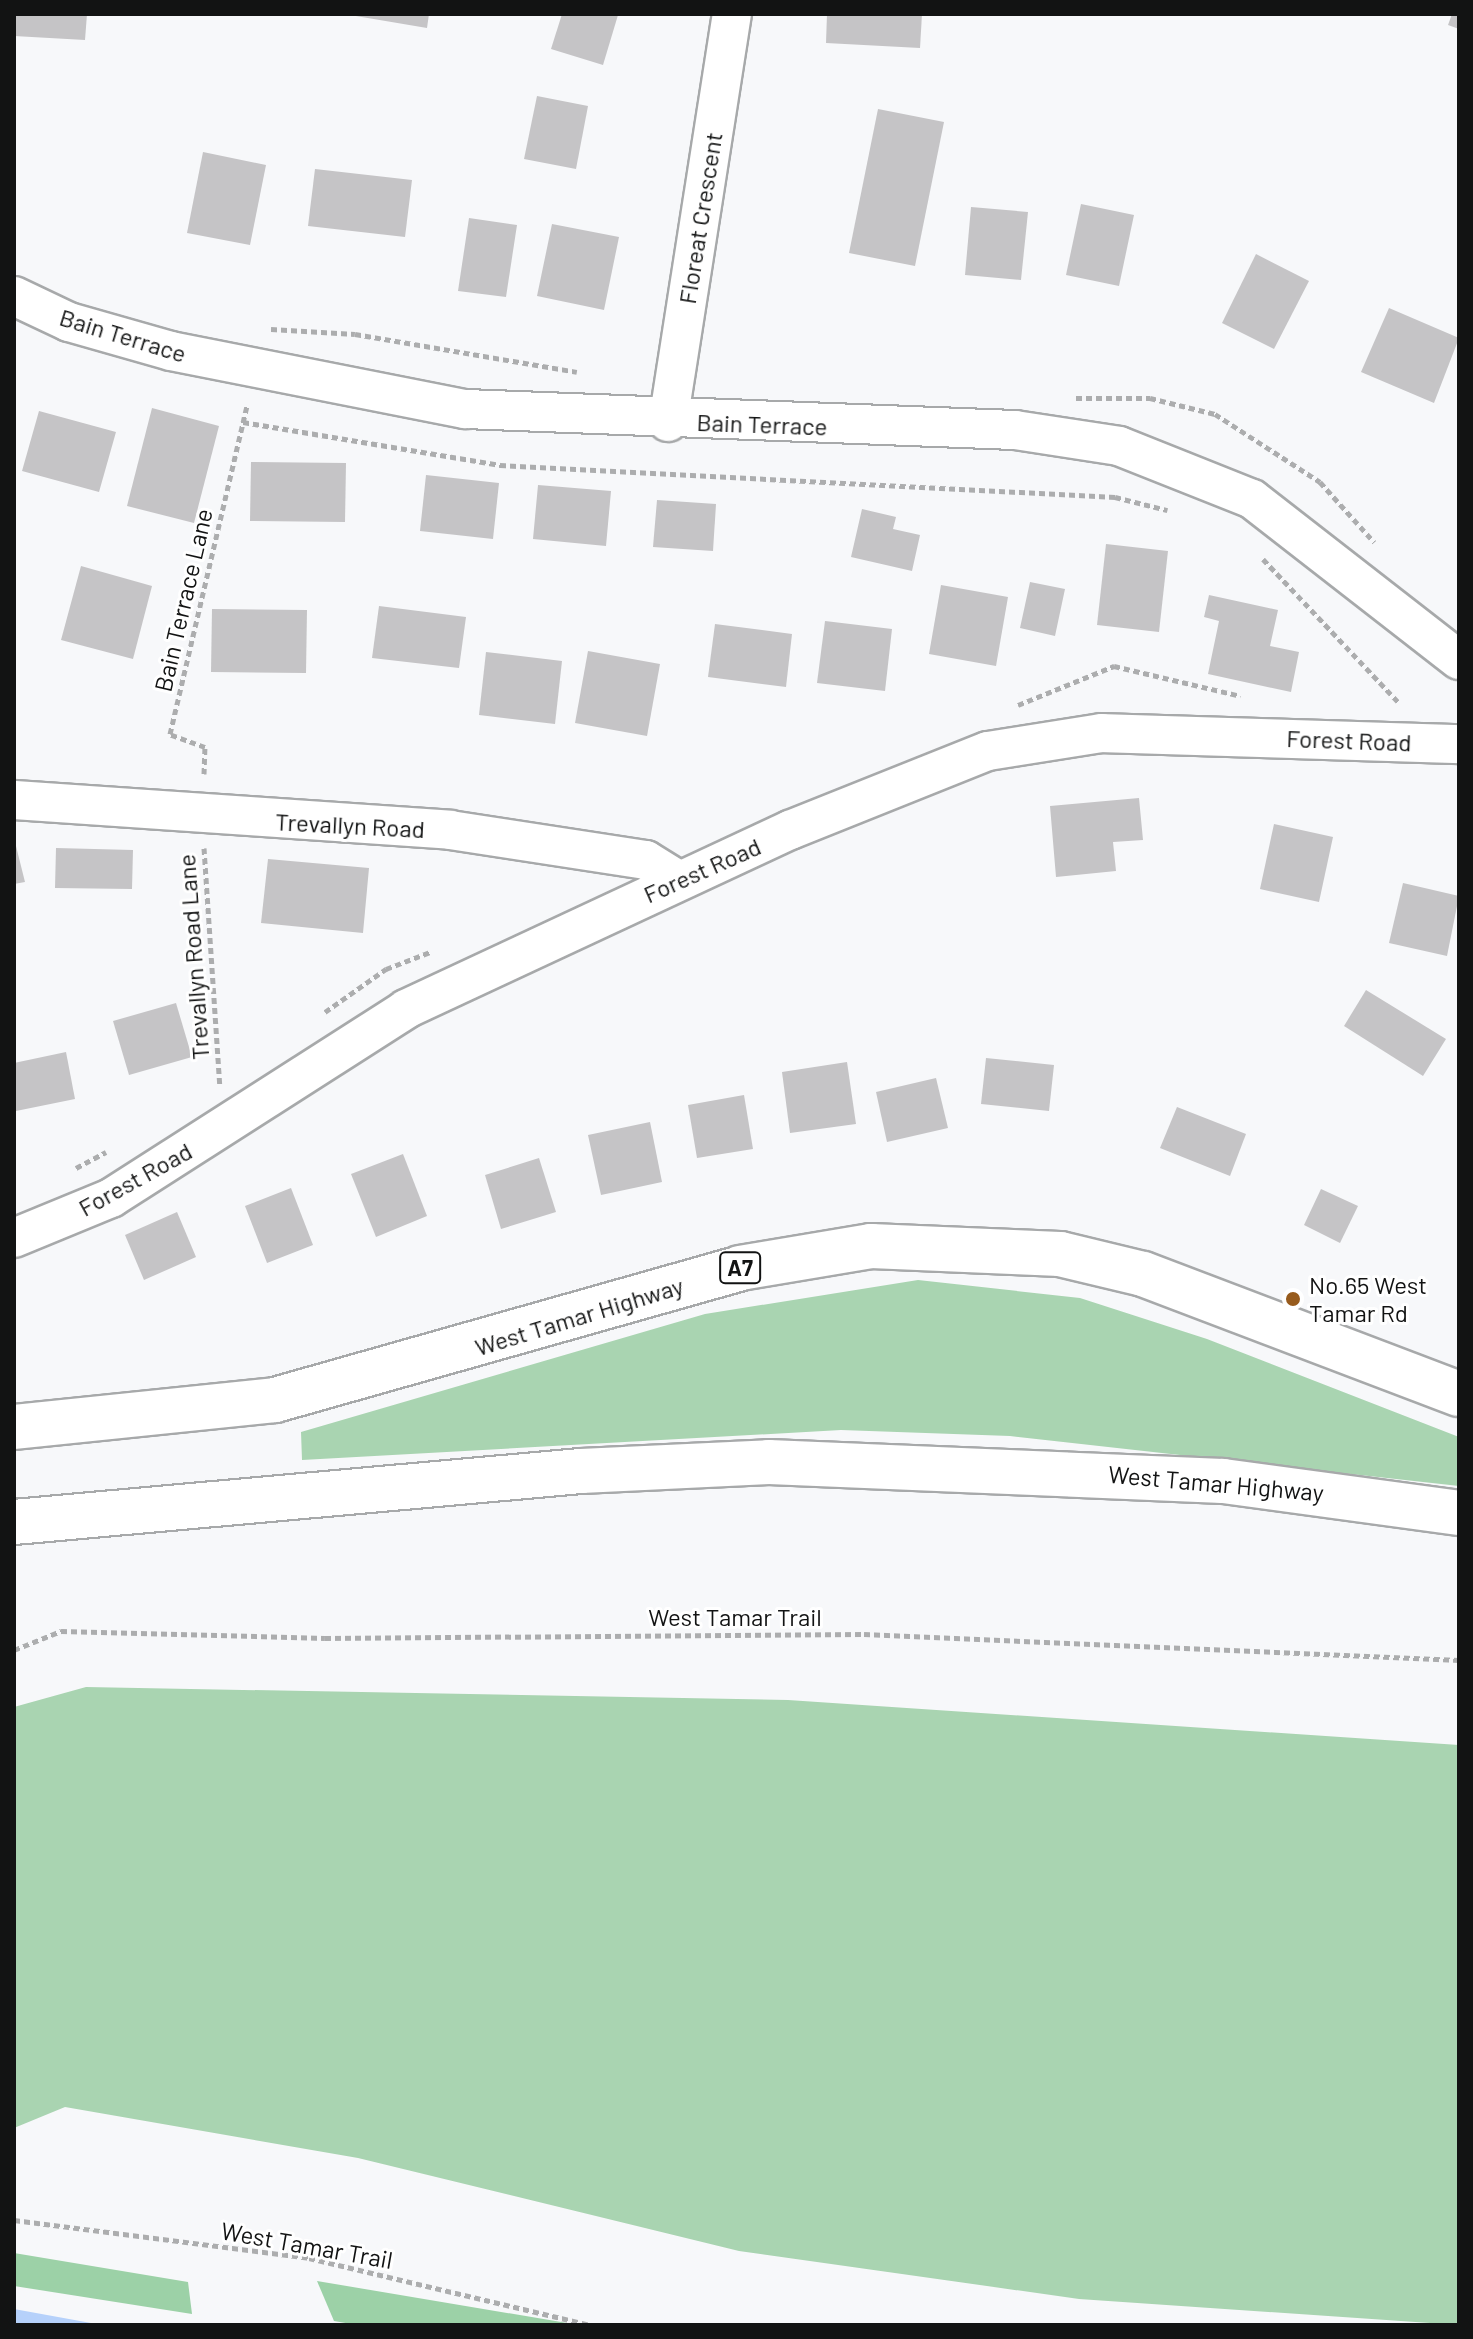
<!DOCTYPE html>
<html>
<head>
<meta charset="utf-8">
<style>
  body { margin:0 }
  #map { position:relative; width:1473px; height:2339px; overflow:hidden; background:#f7f8fa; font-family:Barlow,sans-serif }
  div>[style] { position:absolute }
  .green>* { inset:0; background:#a9d4b1 }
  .forest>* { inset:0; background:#9cd1a7 }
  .water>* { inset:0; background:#b6d1fa }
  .building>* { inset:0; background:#c5c4c6 }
  .path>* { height:5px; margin-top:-2.5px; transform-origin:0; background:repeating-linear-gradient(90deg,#acadae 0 6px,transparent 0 10px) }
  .roads { filter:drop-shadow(2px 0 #a7a9aa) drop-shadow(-2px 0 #a7a9aa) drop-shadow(0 2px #a7a9aa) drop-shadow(0 -2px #a7a9aa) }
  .minor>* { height:38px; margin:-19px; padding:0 19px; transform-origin:19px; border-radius:19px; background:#fff }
  .trunk>* { height:44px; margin:-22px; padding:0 22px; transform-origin:22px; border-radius:22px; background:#fff }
  .dots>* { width:22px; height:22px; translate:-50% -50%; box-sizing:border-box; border:4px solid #fff; border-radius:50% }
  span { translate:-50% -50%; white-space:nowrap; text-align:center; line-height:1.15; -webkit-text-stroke:6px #fff; paint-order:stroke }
  .shield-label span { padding:2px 6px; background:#fff; border:2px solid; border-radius:6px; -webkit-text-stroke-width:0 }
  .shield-label { font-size:22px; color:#121313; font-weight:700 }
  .street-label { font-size:24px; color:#121313 }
  .poi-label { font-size:24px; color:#121313 }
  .left { translate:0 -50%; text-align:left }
  .frame { position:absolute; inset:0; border:16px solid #121313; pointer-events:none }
</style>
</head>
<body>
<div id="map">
  <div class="green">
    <i style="clip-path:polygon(918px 1280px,1080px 1298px,1207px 1339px,1459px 1437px,1459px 1486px,1010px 1436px,841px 1430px,302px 1460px,301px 1432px,705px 1314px)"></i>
    <i style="clip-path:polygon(86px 1687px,788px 1700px,1459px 1745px,1459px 2325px,1079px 2299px,739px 2251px,358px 2158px,65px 2107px,14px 2128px,14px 1707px)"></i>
  </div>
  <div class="forest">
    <i style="clip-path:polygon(14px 2253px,188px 2282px,192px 2314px,14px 2286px)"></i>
    <i style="clip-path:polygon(317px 2281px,579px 2325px,357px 2325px,334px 2321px)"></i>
  </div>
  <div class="water">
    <i style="clip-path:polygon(14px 2309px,102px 2325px,14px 2325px)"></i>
  </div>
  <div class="building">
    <i style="clip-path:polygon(14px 14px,87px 14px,85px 40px,14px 36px)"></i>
    <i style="clip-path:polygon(344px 14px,429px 14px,427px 28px)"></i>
    <i style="clip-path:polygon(562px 14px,618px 15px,603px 65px,551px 49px)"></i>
    <i style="clip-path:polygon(827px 14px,922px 14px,920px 48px,826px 43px)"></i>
    <i style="clip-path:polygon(1452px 14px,1459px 14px,1459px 29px,1448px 25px)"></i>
    <i style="clip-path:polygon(537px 96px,588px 106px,576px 169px,524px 159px)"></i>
    <i style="clip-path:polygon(878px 109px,944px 122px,915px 266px,849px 253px)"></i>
    <i style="clip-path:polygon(203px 152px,266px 165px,250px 245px,187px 233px)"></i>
    <i style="clip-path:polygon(315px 169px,412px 180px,405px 237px,308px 226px)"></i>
    <i style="clip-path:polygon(1081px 204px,1134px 215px,1119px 286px,1066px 275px)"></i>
    <i style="clip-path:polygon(971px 207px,1028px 212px,1021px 280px,965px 275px)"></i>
    <i style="clip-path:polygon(469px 218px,517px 225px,506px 297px,458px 291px)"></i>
    <i style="clip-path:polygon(552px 224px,619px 237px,604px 310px,537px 296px)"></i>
    <i style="clip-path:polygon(1256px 254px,1309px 281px,1274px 349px,1222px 323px)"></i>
    <i style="clip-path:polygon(1389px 308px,1459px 338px,1434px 403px,1361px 372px)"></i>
    <i style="clip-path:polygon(152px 408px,219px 426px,194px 523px,127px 506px)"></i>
    <i style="clip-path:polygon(39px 411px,116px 432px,99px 492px,22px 471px)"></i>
    <i style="clip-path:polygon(251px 462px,346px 463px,345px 522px,250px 521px)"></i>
    <i style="clip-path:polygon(426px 475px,499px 483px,493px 539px,420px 531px)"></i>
    <i style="clip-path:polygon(538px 485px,611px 491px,606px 546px,533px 539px)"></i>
    <i style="clip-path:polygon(657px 500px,716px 504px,713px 551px,653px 547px)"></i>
    <i style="clip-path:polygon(862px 509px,896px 517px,893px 529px,920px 535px,912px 571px,851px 557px)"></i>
    <i style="clip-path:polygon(1106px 544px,1168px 551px,1159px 632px,1097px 625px)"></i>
    <i style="clip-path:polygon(81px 566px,152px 586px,133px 659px,61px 640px)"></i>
    <i style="clip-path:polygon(1030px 582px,1065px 589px,1055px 636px,1020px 628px)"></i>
    <i style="clip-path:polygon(941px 585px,1008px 597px,996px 666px,929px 654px)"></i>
    <i style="clip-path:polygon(1209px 595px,1278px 610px,1270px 646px,1299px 652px,1291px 692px,1208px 674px,1219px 621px,1204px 617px)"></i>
    <i style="clip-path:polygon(379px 606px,466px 617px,459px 668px,372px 658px)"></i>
    <i style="clip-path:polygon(212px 609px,307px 610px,306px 673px,211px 672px)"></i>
    <i style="clip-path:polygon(825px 621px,892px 629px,885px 691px,817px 683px)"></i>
    <i style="clip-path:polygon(715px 624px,792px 634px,786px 687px,708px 677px)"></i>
    <i style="clip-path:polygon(588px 651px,660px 664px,647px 736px,575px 723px)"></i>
    <i style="clip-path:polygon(486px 652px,562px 661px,555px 724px,479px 715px)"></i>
    <i style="clip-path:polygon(1139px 798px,1143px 840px,1113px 842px,1116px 871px,1056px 877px,1050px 806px)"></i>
    <i style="clip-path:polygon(1274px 824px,1333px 837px,1319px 902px,1260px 889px)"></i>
    <i style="clip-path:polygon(14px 838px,25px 882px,14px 884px)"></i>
    <i style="clip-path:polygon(56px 848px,133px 850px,132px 889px,55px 888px)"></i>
    <i style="clip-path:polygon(268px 859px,369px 868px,363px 933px,261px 923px)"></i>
    <i style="clip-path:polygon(1403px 883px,1459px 896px,1447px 956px,1389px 943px)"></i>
    <i style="clip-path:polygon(1366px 990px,1446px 1039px,1423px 1076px,1344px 1026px)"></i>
    <i style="clip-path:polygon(176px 1003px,192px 1057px,129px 1075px,113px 1021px)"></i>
    <i style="clip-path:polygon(66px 1052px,75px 1099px,16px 1111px,14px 1063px)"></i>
    <i style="clip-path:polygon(986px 1058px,1054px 1065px,1049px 1111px,981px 1104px)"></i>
    <i style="clip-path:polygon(847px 1062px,856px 1124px,790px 1133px,782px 1072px)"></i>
    <i style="clip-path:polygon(936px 1078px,948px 1128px,887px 1142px,876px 1092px)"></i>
    <i style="clip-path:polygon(744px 1095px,753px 1149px,697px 1158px,688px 1105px)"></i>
    <i style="clip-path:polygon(1177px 1107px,1246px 1134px,1230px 1176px,1160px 1148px)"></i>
    <i style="clip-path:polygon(650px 1122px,662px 1182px,601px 1195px,588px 1135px)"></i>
    <i style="clip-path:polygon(403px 1154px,427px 1216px,376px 1237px,351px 1174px)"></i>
    <i style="clip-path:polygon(539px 1158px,556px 1212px,501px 1229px,485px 1175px)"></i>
    <i style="clip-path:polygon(291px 1188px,313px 1245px,267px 1263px,245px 1206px)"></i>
    <i style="clip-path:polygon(1321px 1189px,1358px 1206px,1340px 1243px,1304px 1225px)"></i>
    <i style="clip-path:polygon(177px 1212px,196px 1257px,144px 1280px,125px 1235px)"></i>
  </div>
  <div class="path">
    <i style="left:271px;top:329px;width:84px;rotate:3.4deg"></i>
    <i style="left:355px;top:334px;width:225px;rotate:9.7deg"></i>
    <i style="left:1076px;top:398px;width:74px"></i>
    <i style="left:1150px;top:398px;width:67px;rotate:13.8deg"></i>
    <i style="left:1215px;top:414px;width:125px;rotate:32.9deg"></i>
    <i style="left:1320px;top:482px;width:81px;rotate:48deg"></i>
    <i style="left:243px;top:422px;width:261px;rotate:9.5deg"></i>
    <i style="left:500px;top:465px;width:616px;rotate:2.98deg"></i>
    <i style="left:1115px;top:497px;width:54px;rotate:14deg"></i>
    <i style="left:1263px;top:559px;width:198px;rotate:46.6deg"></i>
    <i style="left:1018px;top:705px;width:104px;rotate:-22.1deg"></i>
    <i style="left:1114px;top:666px;width:130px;rotate:13.3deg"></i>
    <i style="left:204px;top:774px;width:27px;rotate:-88deg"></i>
    <i style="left:205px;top:747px;width:37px;rotate:-160deg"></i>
    <i style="left:170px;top:734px;width:338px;rotate:-76.8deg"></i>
    <i style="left:204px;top:848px;width:239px;rotate:86.2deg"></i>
    <i style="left:325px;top:1012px;width:75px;rotate:-35.2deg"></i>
    <i style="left:386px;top:969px;width:47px;rotate:-21.1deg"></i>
    <i style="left:76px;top:1168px;width:34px;rotate:-28deg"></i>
    <i style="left:14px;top:1650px;width:51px;rotate:-22deg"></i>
    <i style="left:61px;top:1631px;width:264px;rotate:1.5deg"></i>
    <i style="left:325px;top:1638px;width:539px;rotate:-0.43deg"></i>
    <i style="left:864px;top:1634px;width:596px;rotate:2.5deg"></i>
    <i style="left:14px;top:2220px;width:297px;rotate:7.3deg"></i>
    <i style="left:309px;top:2258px;width:290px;rotate:13.4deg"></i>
  </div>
  <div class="roads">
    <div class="minor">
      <i style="left:14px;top:296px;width:61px;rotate:25.3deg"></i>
      <i style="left:69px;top:322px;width:106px;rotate:15.9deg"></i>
      <i style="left:171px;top:351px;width:300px;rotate:11.2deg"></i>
      <i style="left:465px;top:409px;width:550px;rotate:2.19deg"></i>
      <i style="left:1015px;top:430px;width:105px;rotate:8.7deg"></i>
      <i style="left:1119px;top:446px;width:143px;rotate:21.7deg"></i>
      <i style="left:1252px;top:499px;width:262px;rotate:37.9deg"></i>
      <i style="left:668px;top:422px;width:413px;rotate:-81.1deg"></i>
      <i style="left:14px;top:800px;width:437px;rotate:3.9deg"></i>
      <i style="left:450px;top:830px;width:198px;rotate:8.7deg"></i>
      <i style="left:646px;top:860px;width:38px;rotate:32deg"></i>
      <i style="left:14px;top:1238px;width:105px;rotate:-22.4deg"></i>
      <i style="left:111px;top:1198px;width:350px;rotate:-32.6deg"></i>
      <i style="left:406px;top:1009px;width:424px;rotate:-25deg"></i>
      <i style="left:790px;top:830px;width:213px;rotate:-21.8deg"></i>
      <i style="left:988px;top:751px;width:115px;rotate:-9deg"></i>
      <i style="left:1102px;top:733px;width:357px;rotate:1.8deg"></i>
    </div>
    <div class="trunk">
      <i style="left:14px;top:1427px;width:262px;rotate:-5.9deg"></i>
      <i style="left:275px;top:1400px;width:483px;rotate:-15.8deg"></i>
      <i style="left:740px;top:1268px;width:133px;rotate:-9.5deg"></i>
      <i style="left:871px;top:1246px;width:189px;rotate:2.4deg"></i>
      <i style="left:1060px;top:1254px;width:85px;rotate:13.5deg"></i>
      <i style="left:1143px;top:1274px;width:338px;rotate:20.8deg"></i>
      <i style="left:14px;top:1522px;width:569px;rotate:-5.14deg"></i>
      <i style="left:581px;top:1471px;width:188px;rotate:-2.7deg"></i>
      <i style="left:769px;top:1462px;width:454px;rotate:2.4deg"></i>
      <i style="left:1223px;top:1481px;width:238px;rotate:7.7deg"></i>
    </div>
  </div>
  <div class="dots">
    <i style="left:1293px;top:1299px;background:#975b1d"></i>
  </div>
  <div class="shield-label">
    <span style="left:740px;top:1268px">A7</span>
  </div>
  <div class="street-label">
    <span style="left:700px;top:218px;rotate:-81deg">Floreat Crescent</span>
    <span style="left:123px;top:335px;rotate:17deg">Bain Terrace</span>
    <span style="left:762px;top:424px;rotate:2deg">Bain Terrace</span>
    <span style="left:183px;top:600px;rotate:-77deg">Bain Terrace Lane</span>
    <span style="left:1349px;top:740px;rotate:2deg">Forest Road</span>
    <span style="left:350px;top:825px;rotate:3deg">Trevallyn Road</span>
    <span style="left:702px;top:870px;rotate:-24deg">Forest Road</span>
    <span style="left:193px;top:957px;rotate:-94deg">Trevallyn Road Lane</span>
    <span style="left:135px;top:1179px;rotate:-29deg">Forest Road</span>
    <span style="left:579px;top:1316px;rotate:-17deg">West Tamar Highway</span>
    <span style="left:1216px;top:1483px;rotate:5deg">West Tamar Highway</span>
    <span style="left:735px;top:1617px">West Tamar Trail</span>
    <span style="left:307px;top:2245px;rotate:10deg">West Tamar Trail</span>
  </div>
  <div class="poi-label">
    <span class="left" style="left:1309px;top:1299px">No.65 West<br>Tamar Rd</span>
  </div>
  <div class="frame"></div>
</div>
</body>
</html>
